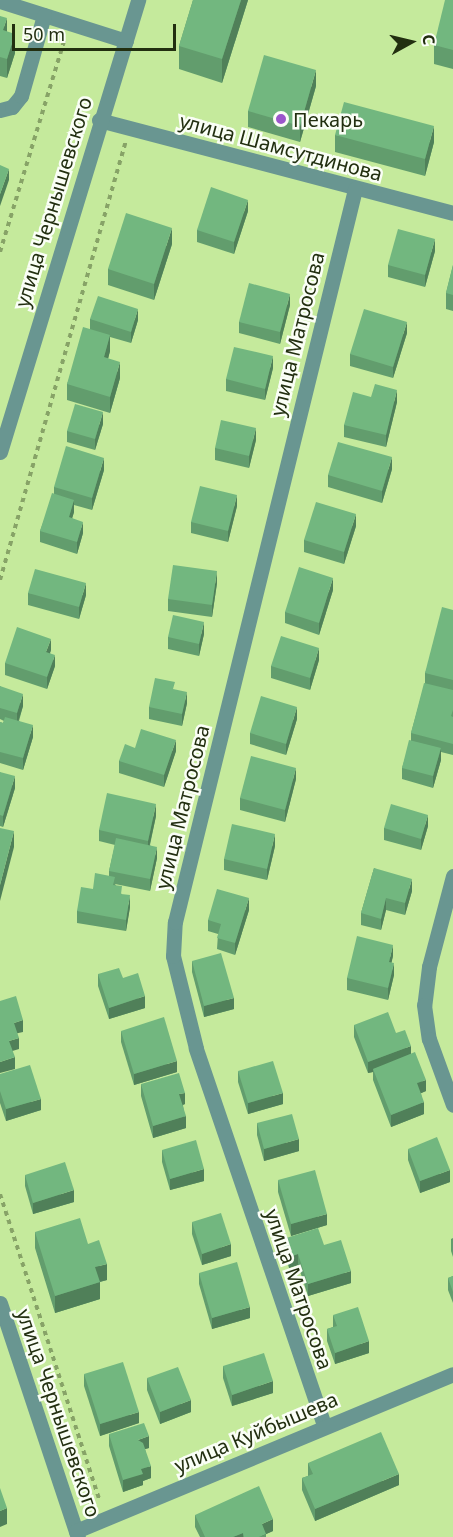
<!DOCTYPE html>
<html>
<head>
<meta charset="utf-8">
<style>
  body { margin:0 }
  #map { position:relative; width:453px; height:1537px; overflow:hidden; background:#c5ea9c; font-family:"Noto Sans",sans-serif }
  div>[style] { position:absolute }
  .path>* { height:4px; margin-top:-2px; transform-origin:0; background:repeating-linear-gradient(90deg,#87a367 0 4.5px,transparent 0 9px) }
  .minor>* { height:15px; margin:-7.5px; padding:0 7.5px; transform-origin:7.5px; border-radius:7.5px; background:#699691 }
  .wall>* { inset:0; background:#629d6d }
  .shaded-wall>* { inset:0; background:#508059 }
  .building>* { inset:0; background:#72b77f }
  .dots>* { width:16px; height:16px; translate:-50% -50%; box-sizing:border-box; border:3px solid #fafef6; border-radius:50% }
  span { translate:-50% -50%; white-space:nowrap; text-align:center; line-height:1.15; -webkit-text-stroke:5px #fafef6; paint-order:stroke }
  .poi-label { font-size:20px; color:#222f10 }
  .left { translate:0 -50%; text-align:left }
  .street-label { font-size:20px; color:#222f10 }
  .north { position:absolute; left:381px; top:12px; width:60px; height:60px; -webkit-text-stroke:4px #fafef6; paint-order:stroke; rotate:82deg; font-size:16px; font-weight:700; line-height:24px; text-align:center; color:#222f10 }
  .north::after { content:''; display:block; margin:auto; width:21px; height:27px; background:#222f10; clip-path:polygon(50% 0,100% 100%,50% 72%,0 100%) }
  .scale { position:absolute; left:12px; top:24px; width:164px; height:27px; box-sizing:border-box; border:3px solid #222f10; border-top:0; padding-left:8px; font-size:18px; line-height:21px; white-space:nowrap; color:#222f10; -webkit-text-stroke:4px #fafef6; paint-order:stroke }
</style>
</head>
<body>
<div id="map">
  <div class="path">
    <i style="left:0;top:252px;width:224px;rotate:-73.1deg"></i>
    <i style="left:0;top:580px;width:455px;rotate:-74deg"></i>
    <i style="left:0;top:1194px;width:323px;rotate:72deg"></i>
  </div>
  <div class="minor">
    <i style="left:0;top:1px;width:132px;rotate:17.6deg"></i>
    <i style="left:0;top:110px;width:12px;rotate:-14deg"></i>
    <i style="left:12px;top:107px;width:14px;rotate:-51deg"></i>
    <i style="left:21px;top:96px;width:84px;rotate:-74.1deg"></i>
    <i style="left:99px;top:120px;width:366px;rotate:14.7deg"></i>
    <i style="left:0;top:452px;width:473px;rotate:-73deg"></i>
    <i style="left:453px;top:876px;width:94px;rotate:104.8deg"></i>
    <i style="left:429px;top:967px;width:38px;rotate:97deg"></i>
    <i style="left:424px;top:1005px;width:34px;rotate:82deg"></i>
    <i style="left:429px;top:1039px;width:70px;rotate:70deg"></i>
    <i style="left:0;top:1303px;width:247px;rotate:71.6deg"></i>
    <i style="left:324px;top:1425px;width:398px;rotate:-108.8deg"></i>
    <i style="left:196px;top:1048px;width:95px;rotate:-104deg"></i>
    <i style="left:173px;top:956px;width:34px;rotate:-87deg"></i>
    <i style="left:175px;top:922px;width:755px;rotate:-76.2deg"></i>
    <i style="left:76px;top:1531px;width:408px;rotate:-22.6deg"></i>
  </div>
  <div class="wall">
    <i style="clip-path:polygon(193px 0,248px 0,222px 83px,179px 69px,179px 46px)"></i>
    <i style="clip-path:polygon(453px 0,453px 69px,434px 64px,434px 45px)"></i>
    <i style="clip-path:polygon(0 16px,15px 53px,7px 78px,0 76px)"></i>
    <i style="clip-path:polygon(316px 86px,300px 142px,248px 127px,248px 111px)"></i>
    <i style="clip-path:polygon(335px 135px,434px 142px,425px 176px,335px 152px)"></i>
    <i style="clip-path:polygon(248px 211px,234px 254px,197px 242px,197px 230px)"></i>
    <i style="clip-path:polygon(172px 244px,154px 300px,108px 285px,108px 269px)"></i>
    <i style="clip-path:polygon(435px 251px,425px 287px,388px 277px,388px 265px)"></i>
    <i style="clip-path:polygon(453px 265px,453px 311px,446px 309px,446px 293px)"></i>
    <i style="clip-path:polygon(290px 305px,280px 344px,239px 333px,239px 322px)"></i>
    <i style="clip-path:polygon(90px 319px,138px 320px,131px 343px,110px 337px,110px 351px,108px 359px,120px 378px,110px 413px,67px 400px,67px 384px,90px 329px)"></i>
    <i style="clip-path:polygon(407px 333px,393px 378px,350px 366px,350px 354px)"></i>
    <i style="clip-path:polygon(273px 368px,265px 400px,226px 391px,226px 379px)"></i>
    <i style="clip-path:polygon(371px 397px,397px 402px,386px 447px,344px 437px,344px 425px)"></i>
    <i style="clip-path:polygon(103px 424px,95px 450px,67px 442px,67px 431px)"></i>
    <i style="clip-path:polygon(256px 440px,249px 468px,215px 460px,215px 448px)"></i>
    <i style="clip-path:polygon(392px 469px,382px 503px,328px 487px,328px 475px)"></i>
    <i style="clip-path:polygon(104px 470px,92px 510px,74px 505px,74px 512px,72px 518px,83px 533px,77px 554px,40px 542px,40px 531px,54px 494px,54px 487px)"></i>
    <i style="clip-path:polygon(237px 506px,228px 542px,191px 533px,191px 522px)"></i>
    <i style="clip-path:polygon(356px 526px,344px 564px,304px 552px,304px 540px)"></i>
    <i style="clip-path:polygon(217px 583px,212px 617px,168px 611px,168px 599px)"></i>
    <i style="clip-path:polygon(333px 590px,319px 635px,285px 623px,285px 612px)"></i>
    <i style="clip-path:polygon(28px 593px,86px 595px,79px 619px,28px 605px)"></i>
    <i style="clip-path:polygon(453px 610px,453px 755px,441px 752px,441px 760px,433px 788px,402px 779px,402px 768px,411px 740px,411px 733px,425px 683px,425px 673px)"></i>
    <i style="clip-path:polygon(204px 634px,199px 656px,168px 649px,168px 637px)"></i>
    <i style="clip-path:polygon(51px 650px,50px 653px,55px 666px,47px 689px,5px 675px,5px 663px)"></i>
    <i style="clip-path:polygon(319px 660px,310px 690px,271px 678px,271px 666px)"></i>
    <i style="clip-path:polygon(0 686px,23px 706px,19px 721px,33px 737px,23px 770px,0 763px,0 722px,3px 723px,4px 721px,0 719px)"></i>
    <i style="clip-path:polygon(175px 690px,187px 703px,182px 726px,149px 719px,149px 707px)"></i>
    <i style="clip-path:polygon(297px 719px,286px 755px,250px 744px,250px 733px)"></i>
    <i style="clip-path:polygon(135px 748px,176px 751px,164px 787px,119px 773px,119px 761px)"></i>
    <i style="clip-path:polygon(0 772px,15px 788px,3px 827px,0 826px)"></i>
    <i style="clip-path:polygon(296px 779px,285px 822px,240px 810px,240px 798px)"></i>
    <i style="clip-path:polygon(156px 816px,150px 845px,157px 858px,150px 891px,115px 884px,130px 907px,126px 931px,77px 923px,77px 911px,93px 889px,109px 876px,109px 871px,115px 845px,99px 841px,99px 830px)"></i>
    <i style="clip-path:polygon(428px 826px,421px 850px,384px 840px,384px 828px)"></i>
    <i style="clip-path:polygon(275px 846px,267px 880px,224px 870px,224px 859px)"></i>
    <i style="clip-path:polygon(374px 868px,412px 891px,405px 915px,386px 910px,381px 930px,361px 925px,361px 913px)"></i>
    <i style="clip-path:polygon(249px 910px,235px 955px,217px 949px,218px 934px,208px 931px,208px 920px)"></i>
    <i style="clip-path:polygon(393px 956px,391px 963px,394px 975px,388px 1000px,347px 990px,347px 978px)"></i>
    <i style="clip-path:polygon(192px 961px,234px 1009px,204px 1017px,192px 972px)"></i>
    <i style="clip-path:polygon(98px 974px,123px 978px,145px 1008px,109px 1019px,98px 986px)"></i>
    <i style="clip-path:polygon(354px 1025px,396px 1033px,411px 1054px,426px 1091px,421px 1093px,424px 1114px,391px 1127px,373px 1080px,373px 1072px,368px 1073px,354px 1037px)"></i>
    <i style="clip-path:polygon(121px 1031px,177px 1072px,134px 1085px,121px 1042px)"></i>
    <i style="clip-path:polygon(238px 1071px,283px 1104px,248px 1114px,238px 1082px)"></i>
    <i style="clip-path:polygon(0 1074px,41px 1110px,6px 1121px,0 1103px)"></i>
    <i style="clip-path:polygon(141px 1084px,185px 1104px,183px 1105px,186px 1128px,153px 1138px,141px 1096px)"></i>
    <i style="clip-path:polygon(257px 1123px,299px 1151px,264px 1161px,257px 1135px)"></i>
    <i style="clip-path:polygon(408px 1149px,450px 1182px,420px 1193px,408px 1160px)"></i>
    <i style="clip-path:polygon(162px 1150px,204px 1181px,170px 1190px,162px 1162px)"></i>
    <i style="clip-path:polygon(25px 1175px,74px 1202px,33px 1214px,25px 1186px)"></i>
    <i style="clip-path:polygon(278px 1180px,327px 1225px,291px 1236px,278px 1192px)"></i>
    <i style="clip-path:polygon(192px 1222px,231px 1256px,202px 1265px,192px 1234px)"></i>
    <i style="clip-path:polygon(35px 1232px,88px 1244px,107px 1280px,100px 1282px,100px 1299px,55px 1313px,35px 1248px)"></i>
    <i style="clip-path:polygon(453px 1238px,453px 1257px,451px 1251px,451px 1239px)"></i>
    <i style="clip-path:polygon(283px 1239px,324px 1245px,351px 1283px,308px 1296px,298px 1265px,289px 1268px,283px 1250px)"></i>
    <i style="clip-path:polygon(199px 1273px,250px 1318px,212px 1329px,199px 1284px)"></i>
    <i style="clip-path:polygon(453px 1276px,453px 1303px,448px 1290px,448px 1278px)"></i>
    <i style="clip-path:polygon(333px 1315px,369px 1353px,335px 1364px,327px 1341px,327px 1329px,333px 1327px)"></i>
    <i style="clip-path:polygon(223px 1366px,273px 1393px,232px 1406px,223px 1378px)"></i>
    <i style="clip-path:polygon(84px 1374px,139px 1423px,100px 1436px,84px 1386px)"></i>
    <i style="clip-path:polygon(147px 1378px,191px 1412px,160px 1424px,147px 1390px)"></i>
    <i style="clip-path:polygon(109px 1434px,149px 1448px,145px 1449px,151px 1478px,143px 1481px,143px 1485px,123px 1492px,109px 1446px)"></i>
    <i style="clip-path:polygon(308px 1463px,399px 1485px,315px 1521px,302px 1490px,302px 1478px,308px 1476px)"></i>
    <i style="clip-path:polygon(195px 1515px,273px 1531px,266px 1534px,266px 1537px,200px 1537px,195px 1527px)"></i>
  </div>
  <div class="shaded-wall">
    <i style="clip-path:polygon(241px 0,248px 0,222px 83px,222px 59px)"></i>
    <i style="clip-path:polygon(7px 18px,7px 38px,3px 30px)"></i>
    <i style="clip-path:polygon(15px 34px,15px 53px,7px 78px,7px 59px)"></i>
    <i style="clip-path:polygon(316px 70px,316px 86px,300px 142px,300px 126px)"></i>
    <i style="clip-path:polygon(434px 126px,434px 142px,425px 176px,425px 159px)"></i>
    <i style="clip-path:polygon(9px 169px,9px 180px,0 206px,0 194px)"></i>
    <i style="clip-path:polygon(248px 200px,248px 211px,234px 254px,234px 242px)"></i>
    <i style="clip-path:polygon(172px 228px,172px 244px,154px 300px,154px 284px)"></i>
    <i style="clip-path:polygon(435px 239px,435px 251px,425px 287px,425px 275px)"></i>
    <i style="clip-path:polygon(290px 294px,290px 305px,280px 344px,280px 332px)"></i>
    <i style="clip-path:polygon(138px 309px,138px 320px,131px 343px,131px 332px)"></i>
    <i style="clip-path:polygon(407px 322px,407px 333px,393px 378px,393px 367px)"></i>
    <i style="clip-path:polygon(110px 335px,110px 351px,104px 374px,104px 357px)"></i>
    <i style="clip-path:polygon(273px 356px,273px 368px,265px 400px,265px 389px)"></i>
    <i style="clip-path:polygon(120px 362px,120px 378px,110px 413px,110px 397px)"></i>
    <i style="clip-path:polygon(397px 390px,397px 402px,386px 447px,386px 435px)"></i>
    <i style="clip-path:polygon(103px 412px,103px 424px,95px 450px,95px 439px)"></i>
    <i style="clip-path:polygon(256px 428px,256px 440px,249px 468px,249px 456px)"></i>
    <i style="clip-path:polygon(392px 457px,392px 469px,382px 503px,382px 491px)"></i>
    <i style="clip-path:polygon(104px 458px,104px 470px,92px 510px,92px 498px)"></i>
    <i style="clip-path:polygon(237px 495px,237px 506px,228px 542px,228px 531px)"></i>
    <i style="clip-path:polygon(74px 500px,74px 512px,69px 529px,69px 517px)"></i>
    <i style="clip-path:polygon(356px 514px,356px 526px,344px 564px,344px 552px)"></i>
    <i style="clip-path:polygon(83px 522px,83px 533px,77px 554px,77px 542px)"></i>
    <i style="clip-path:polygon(217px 571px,217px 583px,212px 617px,212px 605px)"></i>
    <i style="clip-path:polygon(333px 578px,333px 590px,319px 635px,319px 623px)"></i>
    <i style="clip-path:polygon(86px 583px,86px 595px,79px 619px,79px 607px)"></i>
    <i style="clip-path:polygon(204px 622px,204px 634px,199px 656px,199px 644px)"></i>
    <i style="clip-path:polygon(51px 639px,51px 650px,46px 664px,46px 652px)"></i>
    <i style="clip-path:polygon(319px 648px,319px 660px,310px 690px,310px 678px)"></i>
    <i style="clip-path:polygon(55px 655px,55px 666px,47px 689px,47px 677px)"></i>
    <i style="clip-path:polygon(187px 692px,187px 703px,182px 726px,182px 714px)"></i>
    <i style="clip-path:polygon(23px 694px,23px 706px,17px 725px,17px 713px)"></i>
    <i style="clip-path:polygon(297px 707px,297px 719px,286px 755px,286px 744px)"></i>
    <i style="clip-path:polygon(33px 725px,33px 737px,23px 770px,23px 758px)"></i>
    <i style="clip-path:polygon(176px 740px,176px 751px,164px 787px,164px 775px)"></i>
    <i style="clip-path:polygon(441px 748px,441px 760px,433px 788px,433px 776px)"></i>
    <i style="clip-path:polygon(296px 768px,296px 779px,285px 822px,285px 810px)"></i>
    <i style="clip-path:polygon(15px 776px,15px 788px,3px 827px,3px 816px)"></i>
    <i style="clip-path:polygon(156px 804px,156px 816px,148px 852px,148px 841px)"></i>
    <i style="clip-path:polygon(428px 815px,428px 826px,421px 850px,421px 839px)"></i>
    <i style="clip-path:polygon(14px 831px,14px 847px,0 901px,0 885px)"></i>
    <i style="clip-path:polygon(275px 834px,275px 846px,267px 880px,267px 869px)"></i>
    <i style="clip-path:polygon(157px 847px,157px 858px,150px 891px,150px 879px)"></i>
    <i style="clip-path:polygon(412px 879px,412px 891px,405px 915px,405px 903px)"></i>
    <i style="clip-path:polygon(130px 895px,130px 907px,126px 931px,126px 920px)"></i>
    <i style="clip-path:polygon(249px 898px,249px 910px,235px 955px,235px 943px)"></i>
    <i style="clip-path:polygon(386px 898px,386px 910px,381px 930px,381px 919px)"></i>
    <i style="clip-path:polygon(393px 945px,393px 956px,389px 974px,389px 962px)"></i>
    <i style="clip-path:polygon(394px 963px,394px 975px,388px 1000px,388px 988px)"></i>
    <i style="clip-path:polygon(145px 996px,145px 1008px,109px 1019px,109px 1008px)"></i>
    <i style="clip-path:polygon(234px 998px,234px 1009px,204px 1017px,204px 1006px)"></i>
    <i style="clip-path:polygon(23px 1020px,23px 1032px,14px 1034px,14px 1023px)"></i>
    <i style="clip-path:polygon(19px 1038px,19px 1049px,9px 1052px,9px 1041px)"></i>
    <i style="clip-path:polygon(411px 1046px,411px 1057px,373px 1069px,373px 1072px,368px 1073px,368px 1062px)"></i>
    <i style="clip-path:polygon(15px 1057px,15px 1069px,0 1073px,0 1062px)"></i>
    <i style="clip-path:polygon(177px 1061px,177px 1072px,134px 1085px,134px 1074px)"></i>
    <i style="clip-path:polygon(426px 1080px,426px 1091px,417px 1095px,417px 1083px)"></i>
    <i style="clip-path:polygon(185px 1093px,185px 1104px,179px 1106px,179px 1094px)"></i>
    <i style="clip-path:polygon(283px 1093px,283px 1104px,248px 1114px,248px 1103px)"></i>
    <i style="clip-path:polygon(41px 1099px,41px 1110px,6px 1121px,6px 1109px)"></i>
    <i style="clip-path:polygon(424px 1102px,424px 1114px,391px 1127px,391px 1115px)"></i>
    <i style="clip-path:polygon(186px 1116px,186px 1128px,153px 1138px,153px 1126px)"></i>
    <i style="clip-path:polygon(299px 1139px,299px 1151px,264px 1161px,264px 1149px)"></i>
    <i style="clip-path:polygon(204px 1169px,204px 1181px,170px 1190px,170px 1179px)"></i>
    <i style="clip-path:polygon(450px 1170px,450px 1182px,420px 1193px,420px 1181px)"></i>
    <i style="clip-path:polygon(74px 1190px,74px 1202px,33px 1214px,33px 1203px)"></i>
    <i style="clip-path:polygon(327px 1214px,327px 1225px,291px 1236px,291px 1224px)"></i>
    <i style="clip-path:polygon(231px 1244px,231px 1256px,202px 1265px,202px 1254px)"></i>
    <i style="clip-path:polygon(298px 1254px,298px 1265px,289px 1268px,289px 1257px)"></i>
    <i style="clip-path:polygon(107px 1264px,107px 1280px,95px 1283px,95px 1267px)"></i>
    <i style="clip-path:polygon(351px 1271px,351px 1283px,308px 1296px,308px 1284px)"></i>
    <i style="clip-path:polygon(100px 1282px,100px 1299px,55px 1313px,55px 1296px)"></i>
    <i style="clip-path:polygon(250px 1307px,250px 1318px,212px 1329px,212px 1318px)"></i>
    <i style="clip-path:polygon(369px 1341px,369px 1353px,335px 1364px,335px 1353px)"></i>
    <i style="clip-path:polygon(273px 1381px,273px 1393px,232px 1406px,232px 1395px)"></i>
    <i style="clip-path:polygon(191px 1400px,191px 1412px,160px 1424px,160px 1412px)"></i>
    <i style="clip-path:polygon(139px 1412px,139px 1423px,100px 1436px,100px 1424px)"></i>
    <i style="clip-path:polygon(149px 1436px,149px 1448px,138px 1451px,138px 1440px)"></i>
    <i style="clip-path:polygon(151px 1466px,151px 1478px,143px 1481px,143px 1485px,123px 1492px,123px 1480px,141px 1469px)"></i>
    <i style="clip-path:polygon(399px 1474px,399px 1485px,315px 1521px,315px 1509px)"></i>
    <i style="clip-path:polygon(7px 1508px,7px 1524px,0 1527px,0 1511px)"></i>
    <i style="clip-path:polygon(273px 1519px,273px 1531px,262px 1536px,262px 1524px)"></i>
    <i style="clip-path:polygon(243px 1533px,243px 1537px,233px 1537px)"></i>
  </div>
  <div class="building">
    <i style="clip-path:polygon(193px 0,241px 0,222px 59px,179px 46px)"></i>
    <i style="clip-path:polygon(445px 0,453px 0,453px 50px,434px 45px)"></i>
    <i style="clip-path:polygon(0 16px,7px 18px,3px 30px,15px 34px,7px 59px,0 57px)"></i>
    <i style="clip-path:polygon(264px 55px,316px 70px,300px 126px,248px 111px)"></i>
    <i style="clip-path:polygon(344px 102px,434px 126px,425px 159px,335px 135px)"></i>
    <i style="clip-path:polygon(0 165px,9px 169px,0 194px)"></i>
    <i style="clip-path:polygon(211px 187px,248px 200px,234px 242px,197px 230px)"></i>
    <i style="clip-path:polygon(126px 213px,172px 228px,154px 284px,108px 269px)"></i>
    <i style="clip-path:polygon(398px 229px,435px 239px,425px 275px,388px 265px)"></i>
    <i style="clip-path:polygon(453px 265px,453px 295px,446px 293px)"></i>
    <i style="clip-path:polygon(249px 283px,290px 294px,280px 332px,239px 322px)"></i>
    <i style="clip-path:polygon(98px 296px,138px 309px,131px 332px,90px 319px)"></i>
    <i style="clip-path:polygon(364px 309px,407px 322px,393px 367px,350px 354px)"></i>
    <i style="clip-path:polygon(83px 327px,110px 335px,104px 357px,120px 362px,110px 397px,67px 384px)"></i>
    <i style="clip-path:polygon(234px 347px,273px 356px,265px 389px,226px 379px)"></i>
    <i style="clip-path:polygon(375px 384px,397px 390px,386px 435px,344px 425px,353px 392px,371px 397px)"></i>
    <i style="clip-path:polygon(75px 404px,103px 412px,95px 439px,67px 431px)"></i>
    <i style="clip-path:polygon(221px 420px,256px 428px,249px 456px,215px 448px)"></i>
    <i style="clip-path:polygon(338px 442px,392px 457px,382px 491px,328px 475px)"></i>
    <i style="clip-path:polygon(66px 446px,104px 458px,92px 498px,54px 487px)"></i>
    <i style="clip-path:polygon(200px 486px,237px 495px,228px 531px,191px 522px)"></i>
    <i style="clip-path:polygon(52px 493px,74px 500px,69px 517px,83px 522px,77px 542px,40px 531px)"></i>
    <i style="clip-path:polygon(316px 502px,356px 514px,344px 552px,304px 540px)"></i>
    <i style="clip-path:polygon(173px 565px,217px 571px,212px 605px,168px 599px)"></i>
    <i style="clip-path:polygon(299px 567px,333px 578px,319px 623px,285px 612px)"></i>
    <i style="clip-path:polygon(35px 569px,86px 583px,79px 607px,28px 593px)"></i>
    <i style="clip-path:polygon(442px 607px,453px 610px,453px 680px,425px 673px)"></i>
    <i style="clip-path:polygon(173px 615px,204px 622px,199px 644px,168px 637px)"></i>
    <i style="clip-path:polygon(17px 627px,51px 639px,46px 652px,55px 655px,47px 677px,5px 663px)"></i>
    <i style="clip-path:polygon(281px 636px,319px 648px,310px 678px,271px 666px)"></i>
    <i style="clip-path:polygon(155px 678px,175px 682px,173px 689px,187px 692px,182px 714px,149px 707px)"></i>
    <i style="clip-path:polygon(424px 683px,453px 690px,453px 710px,451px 716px,453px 717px,453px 744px,411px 733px)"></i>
    <i style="clip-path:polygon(0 686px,23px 694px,17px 713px,0 708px)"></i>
    <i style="clip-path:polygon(261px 696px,297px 707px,286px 744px,250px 733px)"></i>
    <i style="clip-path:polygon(5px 717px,33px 725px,23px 758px,0 752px,0 722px,3px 723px)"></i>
    <i style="clip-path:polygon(141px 729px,176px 740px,164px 775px,119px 761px,125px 744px,135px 748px)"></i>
    <i style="clip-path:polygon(409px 740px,441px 748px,433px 776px,402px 768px)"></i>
    <i style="clip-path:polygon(251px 756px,296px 768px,285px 810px,240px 798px)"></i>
    <i style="clip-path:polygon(0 772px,15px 776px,3px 816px,0 815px)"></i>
    <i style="clip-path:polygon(107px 793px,156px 804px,148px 841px,99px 830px)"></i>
    <i style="clip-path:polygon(391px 804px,428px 815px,421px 839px,384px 828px)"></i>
    <i style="clip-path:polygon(232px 824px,275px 834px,267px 869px,224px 859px)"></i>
    <i style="clip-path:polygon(0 828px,14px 831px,0 885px)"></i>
    <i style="clip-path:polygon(116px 838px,157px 847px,150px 879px,109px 871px)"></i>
    <i style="clip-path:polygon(374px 868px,412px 879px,405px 903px,386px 898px,381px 919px,361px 913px)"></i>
    <i style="clip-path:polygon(95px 873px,115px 877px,113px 885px,122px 886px,121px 894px,130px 895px,126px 920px,77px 911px,81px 887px,93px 889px)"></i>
    <i style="clip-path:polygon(217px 889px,249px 898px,235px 943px,217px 938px,221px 924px,208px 920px)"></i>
    <i style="clip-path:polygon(357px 936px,393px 945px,389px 962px,394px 963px,388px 988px,347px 978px)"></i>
    <i style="clip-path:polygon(221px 953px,234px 998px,204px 1006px,192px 961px)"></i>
    <i style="clip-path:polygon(119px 968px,123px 978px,138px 973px,145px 996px,109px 1008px,98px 974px)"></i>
    <i style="clip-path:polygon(16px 996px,23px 1020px,14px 1023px,19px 1038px,9px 1041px,15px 1057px,0 1062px,0 1001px)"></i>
    <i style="clip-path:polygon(388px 1012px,396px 1033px,405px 1030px,411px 1046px,368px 1062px,354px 1025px)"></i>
    <i style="clip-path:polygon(164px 1017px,177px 1061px,134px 1074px,121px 1031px)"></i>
    <i style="clip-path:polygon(415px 1052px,426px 1080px,417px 1083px,424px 1102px,391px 1115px,373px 1069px)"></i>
    <i style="clip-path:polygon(273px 1061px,283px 1093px,248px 1103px,238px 1071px)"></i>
    <i style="clip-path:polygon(30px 1065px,41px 1099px,6px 1109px,0 1091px,0 1074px)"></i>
    <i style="clip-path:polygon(179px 1073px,185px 1093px,179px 1094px,186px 1116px,153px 1126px,141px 1084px)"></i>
    <i style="clip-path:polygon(292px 1114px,299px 1139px,264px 1149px,257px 1123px)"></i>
    <i style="clip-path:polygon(437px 1137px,450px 1170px,420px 1181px,408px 1149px)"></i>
    <i style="clip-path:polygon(196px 1140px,204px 1169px,170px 1179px,162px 1150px)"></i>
    <i style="clip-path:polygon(65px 1162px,74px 1190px,33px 1203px,25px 1175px)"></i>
    <i style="clip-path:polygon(315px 1170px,327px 1214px,291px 1224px,278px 1180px)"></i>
    <i style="clip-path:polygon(221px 1213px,231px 1244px,202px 1254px,192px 1222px)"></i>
    <i style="clip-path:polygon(80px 1218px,88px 1244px,99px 1240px,107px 1264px,95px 1267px,100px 1282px,55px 1296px,35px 1232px)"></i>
    <i style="clip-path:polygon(318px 1228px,324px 1245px,341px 1240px,351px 1271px,308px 1284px,298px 1254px,289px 1257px,283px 1239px)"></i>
    <i style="clip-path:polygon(237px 1262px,250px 1307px,212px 1318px,199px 1273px)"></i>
    <i style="clip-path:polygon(453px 1276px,453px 1292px,448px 1278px)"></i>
    <i style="clip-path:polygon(358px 1307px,369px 1341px,335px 1353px,327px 1329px,337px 1326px,333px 1315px)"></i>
    <i style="clip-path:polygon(264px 1353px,273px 1381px,232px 1395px,223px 1366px)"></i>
    <i style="clip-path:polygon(123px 1362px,139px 1412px,100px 1424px,84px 1374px)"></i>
    <i style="clip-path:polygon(178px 1367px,191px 1400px,160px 1412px,147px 1378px)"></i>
    <i style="clip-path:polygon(144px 1423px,149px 1436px,138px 1440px,143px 1443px,151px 1466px,141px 1469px,143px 1474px,123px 1480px,109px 1434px)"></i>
    <i style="clip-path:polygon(381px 1432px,399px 1474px,315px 1509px,302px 1478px,313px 1474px,308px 1463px)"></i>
    <i style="clip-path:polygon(259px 1486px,273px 1519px,262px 1524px,266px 1534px,259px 1537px,244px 1537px,243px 1533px,233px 1537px,205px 1537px,195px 1515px)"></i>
    <i style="clip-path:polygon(0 1488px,7px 1508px,0 1511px)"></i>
  </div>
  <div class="dots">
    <i style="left:281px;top:119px;background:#9b56cb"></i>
  </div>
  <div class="poi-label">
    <span class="left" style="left:293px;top:119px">Пекарь</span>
  </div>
  <div class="street-label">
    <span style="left:281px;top:147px;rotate:15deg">улица Шамсутдинова</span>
    <span style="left:53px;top:202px;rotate:-73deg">улица Чернышевского</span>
    <span style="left:297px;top:334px;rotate:-76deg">улица Матросова</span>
    <span style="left:182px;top:807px;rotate:-76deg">улица Матросова</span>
    <span style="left:299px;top:1289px;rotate:71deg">улица Матросова</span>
    <span style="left:59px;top:1413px;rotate:71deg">улица Чернышевского</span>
    <span style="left:256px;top:1432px;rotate:-23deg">улица Куйбышева</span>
  </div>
  <div class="north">С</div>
  <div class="scale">50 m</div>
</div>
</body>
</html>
